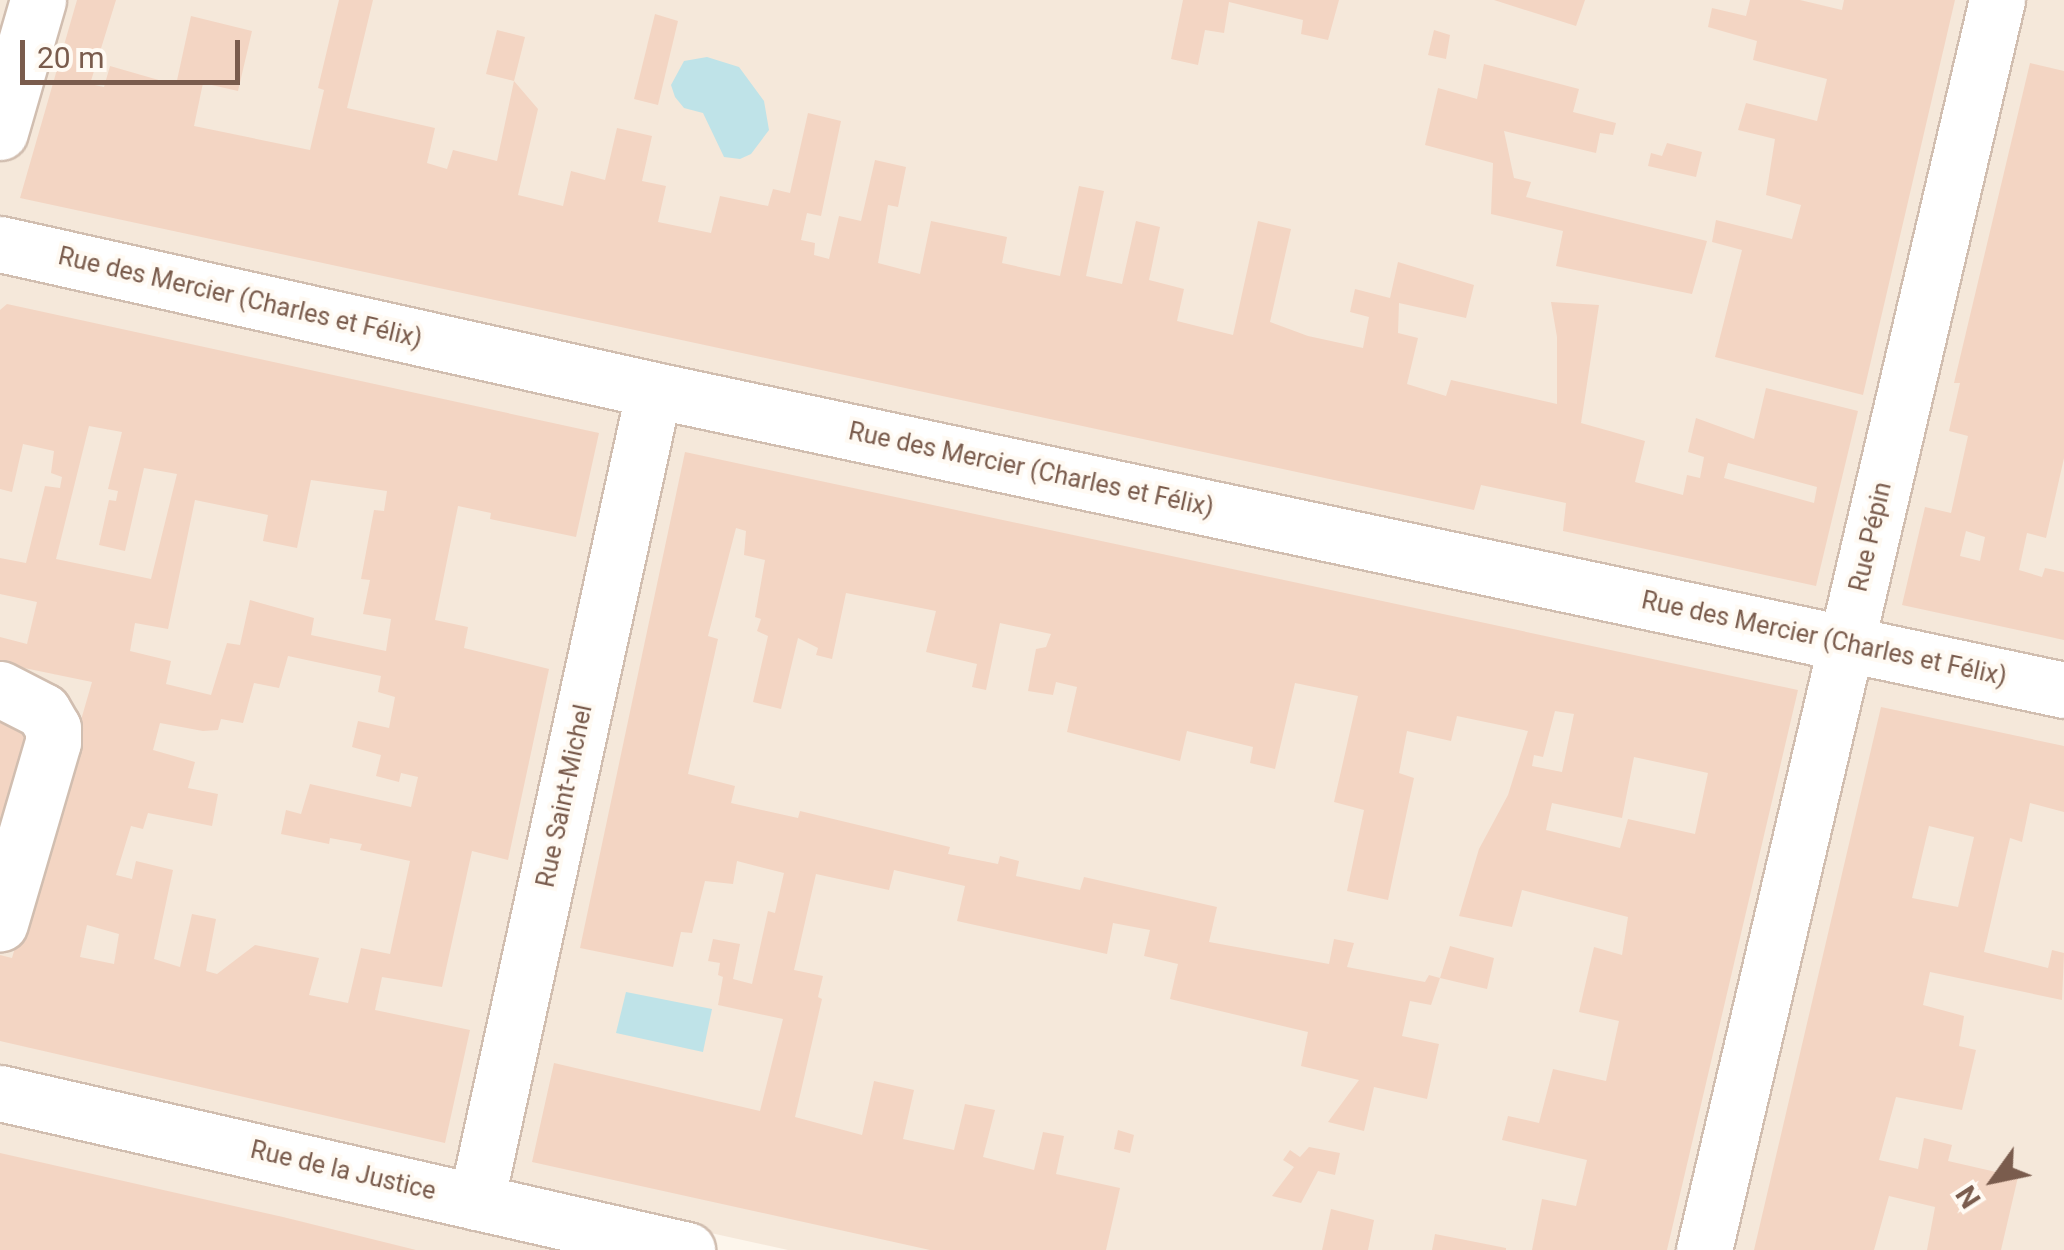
<!DOCTYPE html>
<html>
<head>
<meta charset="utf-8">
<style>
  body { margin:0 }
  #map { position:relative; width:2064px; height:1250px; overflow:hidden; background:#fdf6ec; font-family:Roboto,sans-serif }
  div>[style] { position:absolute }
  .residential>* { inset:0; background:#f5e8da }
  .water>* { inset:0; background:#bfe3e8 }
  .building>* { inset:0; background:#f3d5c3 }
  .roads { filter:drop-shadow(2px 0 #d1beb0) drop-shadow(-2px 0 #d1beb0) drop-shadow(0 2px #d1beb0) drop-shadow(0 -2px #d1beb0) }
  .minor>* { height:55px; margin:-27.5px; padding:0 27.5px; transform-origin:27.5px; border-radius:27.5px; background:#fff }
  span { translate:-50% -50%; white-space:nowrap; text-align:center; line-height:1.15; -webkit-text-stroke:8px #fffaf3; paint-order:stroke }
  .street-label { font-size:25px; color:#7a5c4d }
  .north { position:absolute; left:1944px; top:1130px; width:100px; height:100px; -webkit-text-stroke:8px #fffaf3; paint-order:stroke; rotate:237deg; font-size:28px; font-weight:700; line-height:40px; text-align:center; color:#7a5c4d }
  .north::after { content:''; display:block; margin:auto; width:35px; height:45px; background:#7a5c4d; clip-path:polygon(50% 0,100% 100%,50% 72%,0 100%) }
  .scale { position:absolute; left:20px; top:40px; width:220px; height:45px; box-sizing:border-box; border:5px solid #7a5c4d; border-top:0; padding-left:12px; font-size:30px; line-height:35px; white-space:nowrap; color:#7a5c4d; -webkit-text-stroke:8px #fffaf3; paint-order:stroke }
</style>
</head>
<body>
<div id="map">
  <div class="residential">
    <i style="clip-path:polygon(0 0,2064px 0,2064px 1250px,788px 1250px,0 1076px)"></i>
    <i style="clip-path:polygon(0 1122px,565px 1250px,0 1250px)"></i>
  </div>
  <div class="water">
    <i style="clip-path:polygon(707px 57px,739px 67px,764px 101px,769px 130px,751px 154px,740px 159px,724px 157px,703px 113px,684px 108px,675px 97px,671px 85px,684px 61px)"></i>
    <i style="clip-path:polygon(626px 992px,712px 1009px,703px 1052px,616px 1033px)"></i>
  </div>
  <div class="building">
    <i style="clip-path:polygon(evenodd,77px 0,116px 0,90px 84px,104px 87px,110px 66px,176px 85px,191px 16px,252px 31px,238px 91px,203px 83px,194px 126px,310px 150px,324px 90px,318px 88px,339px 0,373px 0,347px 108px,435px 128px,427px 163px,447px 169px,453px 150px,497px 161px,514px 81px,538px 109px,518px 195px,563px 206px,571px 171px,605px 180px,617px 128px,652px 136px,642px 181px,666px 186px,658px 222px,711px 233px,720px 196px,768px 206px,773px 189px,790px 193px,808px 113px,841px 121px,821px 216px,807px 213px,801px 240px,815px 243px,814px 255px,829px 259px,839px 216px,861px 221px,875px 160px,906px 167px,898px 207px,888px 205px,878px 263px,920px 274px,931px 221px,1007px 237px,1002px 263px,1060px 276px,1079px 186px,1104px 191px,1086px 276px,1122px 284px,1136px 221px,1160px 227px,1149px 280px,1184px 289px,1177px 321px,1233px 335px,1258px 221px,1291px 229px,1270px 322px,1308px 336px,1363px 348px,1369px 317px,1350px 312px,1355px 289px,1390px 298px,1398px 262px,1474px 285px,1466px 318px,1399px 303px,1398px 333px,1418px 338px,1407px 384px,1446px 396px,1451px 380px,1557px 404px,1557px 337px,1551px 302px,1599px 305px,1581px 423px,1645px 441px,1635px 482px,1683px 495px,1687px 475px,1700px 478px,1704px 457px,1688px 452px,1696px 418px,1754px 439px,1766px 388px,1858px 411px,1816px 586px,1563px 531px,1566px 503px,1481px 485px,1474px 510px,20px 198px,77px 0,1728px 463px,1817px 487px,1814px 503px,1724px 478px,1728px 463px)"></i>
    <i style="clip-path:polygon(1183px 0,1339px 0,1328px 40px,1301px 34px,1303px 20px,1229px 2px,1224px 33px,1205px 30px,1198px 65px,1171px 59px)"></i>
    <i style="clip-path:polygon(1494px 0,1585px 0,1576px 26px)"></i>
    <i style="clip-path:polygon(1750px 0,1800px 0,1842px 10px,1844px 0,1955px 0,1863px 395px,1715px 357px,1742px 250px,1712px 242px,1716px 220px,1792px 239px,1801px 205px,1766px 195px,1775px 139px,1738px 130px,1746px 103px,1817px 121px,1827px 79px,1753px 60px,1757px 41px,1708px 27px,1712px 8px,1746px 16px)"></i>
    <i style="clip-path:polygon(655px 14px,678px 21px,658px 105px,634px 99px)"></i>
    <i style="clip-path:polygon(497px 30px,525px 37px,514px 81px,486px 74px)"></i>
    <i style="clip-path:polygon(1434px 30px,1450px 35px,1446px 59px,1428px 55px)"></i>
    <i style="clip-path:polygon(evenodd,2030px 63px,2064px 71px,2064px 458px,2046px 538px,2027px 533px,2019px 570px,2042px 577px,2045px 568px,2064px 572px,2064px 640px,1902px 605px,1925px 507px,1951px 513px,1968px 436px,1949px 431px,1960px 383px,1954px 383px,2030px 63px,1966px 531px,1985px 537px,1980px 561px,1960px 556px,1966px 531px)"></i>
    <i style="clip-path:polygon(1484px 64px,1579px 89px,1573px 112px,1616px 123px,1613px 135px,1600px 133px,1596px 153px,1504px 131px,1514px 178px,1531px 182px,1526px 197px,1707px 241px,1692px 294px,1556px 266px,1563px 231px,1491px 214px,1493px 163px,1425px 145px,1438px 88px,1477px 99px)"></i>
    <i style="clip-path:polygon(1667px 143px,1702px 152px,1696px 177px,1648px 166px,1651px 153px,1662px 156px)"></i>
    <i style="clip-path:polygon(evenodd,7px 304px,599px 433px,576px 537px,490px 519px,491px 513px,458px 506px,435px 620px,468px 627px,464px 648px,549px 669px,508px 860px,472px 851px,442px 987px,382px 977px,375px 1010px,470px 1030px,445px 1143px,0 1041px,0 955px,12px 958px,92px 682px,0 663px,0 637px,27px 644px,37px 602px,0 594px,0 558px,26px 563px,45px 486px,60px 488px,62px 477px,51px 473px,54px 451px,23px 444px,12px 492px,0 489px,0 310px,7px 304px,89px 426px,122px 432px,108px 489px,118px 491px,116px 501px,109px 500px,99px 545px,125px 551px,144px 468px,177px 474px,151px 579px,56px 559px,89px 426px,7px 304px,311px 480px,387px 491px,384px 511px,374px 510px,361px 579px,370px 580px,363px 614px,391px 619px,386px 651px,311px 635px,314px 618px,250px 600px,240px 645px,227px 643px,211px 695px,166px 684px,171px 661px,130px 651px,135px 623px,168px 629px,195px 500px,268px 515px,263px 541px,297px 548px,311px 480px,7px 304px,288px 656px,381px 676px,378px 692px,395px 697px,389px 728px,358px 721px,352px 747px,381px 755px,376px 776px,399px 782px,401px 773px,418px 777px,411px 807px,310px 784px,301px 814px,286px 810px,281px 834px,329px 844px,330px 838px,362px 844px,360px 850px,410px 861px,390px 954px,361px 948px,348px 1003px,309px 995px,319px 958px,255px 945px,217px 974px,206px 971px,216px 919px,192px 914px,180px 967px,154px 959px,173px 870px,136px 861px,132px 879px,116px 875px,131px 826px,143px 829px,148px 813px,212px 826px,218px 794px,188px 788px,195px 762px,153px 750px,160px 723px,203px 731px,218px 730px,221px 719px,243px 723px,254px 683px,279px 688px,288px 656px,7px 304px,87px 925px,119px 934px,114px 964px,80px 957px,87px 925px)"></i>
    <i style="clip-path:polygon(evenodd,685px 452px,1798px 690px,1667px 1250px,1532px 1250px,1542px 1199px,1576px 1206px,1587px 1160px,1502px 1140px,1508px 1116px,1539px 1123px,1553px 1069px,1606px 1081px,1619px 1021px,1579px 1012px,1594px 947px,1622px 955px,1628px 917px,1522px 890px,1512px 927px,1459px 916px,1479px 849px,1508px 795px,1528px 731px,1457px 716px,1451px 741px,1407px 731px,1399px 773px,1414px 778px,1388px 900px,1347px 891px,1364px 810px,1334px 802px,1358px 696px,1295px 683px,1275px 769px,1250px 763px,1253px 747px,1187px 731px,1180px 761px,1067px 732px,1077px 687px,1056px 682px,1053px 695px,1028px 691px,1036px 649px,1046px 647px,1051px 634px,1000px 623px,986px 690px,972px 687px,977px 664px,926px 652px,936px 611px,846px 593px,832px 659px,816px 655px,818px 648px,798px 638px,781px 709px,753px 702px,768px 636px,757px 631px,761px 619px,755px 617px,765px 560px,744px 555px,746px 531px,736px 528px,708px 636px,718px 639px,688px 774px,735px 786px,731px 803px,798px 818px,800px 811px,950px 847px,948px 854px,998px 864px,1000px 856px,1019px 861px,1016px 876px,1080px 890px,1084px 877px,1217px 907px,1209px 942px,1329px 964px,1334px 939px,1354px 943px,1347px 967px,1425px 982px,1429px 975px,1440px 978px,1431px 1005px,1410px 1001px,1402px 1036px,1439px 1044px,1427px 1099px,1374px 1087px,1364px 1131px,1328px 1122px,1359px 1080px,1301px 1066px,1308px 1032px,1170px 999px,1178px 964px,1144px 956px,1150px 930px,1113px 923px,1107px 954px,957px 921px,965px 886px,894px 870px,889px 890px,816px 874px,794px 970px,823px 976px,818px 997px,822px 999px,795px 1117px,862px 1135px,874px 1081px,914px 1090px,903px 1139px,954px 1150px,965px 1104px,995px 1110px,983px 1157px,1034px 1170px,1043px 1132px,1064px 1136px,1056px 1174px,1120px 1188px,1106px 1250px,930px 1250px,532px 1162px,554px 1063px,760px 1111px,783px 1019px,718px 1005px,723px 977px,718px 975px,720px 963px,708px 961px,713px 939px,740px 944px,733px 979px,752px 984px,768px 911px,775px 913px,784px 873px,737px 861px,733px 884px,705px 881px,692px 933px,681px 932px,673px 967px,580px 948px,685px 452px,1555px 711px,1574px 714px,1562px 772px,1532px 766px,1534px 755px,1543px 757px,1555px 711px,685px 452px,1634px 757px,1708px 773px,1695px 834px,1628px 819px,1620px 848px,1546px 830px,1552px 803px,1622px 818px,1634px 757px)"></i>
    <i style="clip-path:polygon(0 706px,33px 738px,0 848px)"></i>
    <i style="clip-path:polygon(evenodd,1881px 707px,2064px 746px,2064px 812px,2030px 803px,2022px 842px,2010px 838px,1984px 952px,2048px 968px,2052px 950px,2064px 953px,2062px 1000px,1930px 972px,1923px 1005px,1964px 1016px,1959px 1046px,1976px 1050px,1962px 1110px,1896px 1097px,1879px 1160px,1918px 1169px,1924px 1138px,1952px 1145px,1948px 1161px,2018px 1177px,2001px 1250px,1927px 1250px,1935px 1207px,1889px 1196px,1874px 1250px,1754px 1250px,1881px 707px,1929px 826px,1974px 837px,1958px 907px,1912px 898px,1929px 826px)"></i>
    <i style="clip-path:polygon(1450px 946px,1494px 958px,1487px 989px,1440px 978px)"></i>
    <i style="clip-path:polygon(1118px 1130px,1134px 1135px,1130px 1153px,1114px 1149px)"></i>
    <i style="clip-path:polygon(1309px 1147px,1340px 1153px,1335px 1175px,1318px 1171px,1301px 1203px,1272px 1196px,1294px 1167px,1283px 1160px,1290px 1150px,1300px 1157px)"></i>
    <i style="clip-path:polygon(0 1153px,283px 1217px,416px 1250px,0 1250px)"></i>
    <i style="clip-path:polygon(1331px 1209px,1374px 1220px,1368px 1250px,1322px 1250px)"></i>
    <i style="clip-path:polygon(1435px 1234px,1506px 1248px,1506px 1250px,1432px 1250px)"></i>
  </div>
  <div class="roads">
    <div class="minor">
      <i style="left:0;top:132px;width:137px;rotate:-73.9deg"></i>
      <i style="left:0;top:244px;width:670px;rotate:12.58deg"></i>
      <i style="left:654px;top:390px;width:1442px;rotate:12.01deg"></i>
      <i style="left:0;top:689px;width:48px;rotate:27.1deg"></i>
      <i style="left:43px;top:711px;width:20px;rotate:60deg"></i>
      <i style="left:53px;top:728px;width:14px;rotate:90deg"></i>
      <i style="left:53px;top:742px;width:189px;rotate:106.3deg"></i>
      <i style="left:0;top:1093px;width:705px;rotate:12.87deg"></i>
      <i style="left:476px;top:1202px;width:831px;rotate:-77.64deg"></i>
      <i style="left:1704px;top:1250px;width:1284px;rotate:-76.81deg"></i>
    </div>
  </div>
  <div class="street-label">
    <span style="left:240px;top:298px;rotate:13deg">Rue des Mercier (Charles et Félix)</span>
    <span style="left:1031px;top:470px;rotate:12deg">Rue des Mercier (Charles et Félix)</span>
    <span style="left:1871px;top:537px;rotate:-77deg">Rue Pépin</span>
    <span style="left:1824px;top:639px;rotate:12deg">Rue des Mercier (Charles et Félix)</span>
    <span style="left:565px;top:796px;rotate:-78deg">Rue Saint-Michel</span>
    <span style="left:343px;top:1171px;rotate:13deg">Rue de la Justice</span>
  </div>
  <div class="north">N</div>
  <div class="scale">20 m</div>
</div>
</body>
</html>
